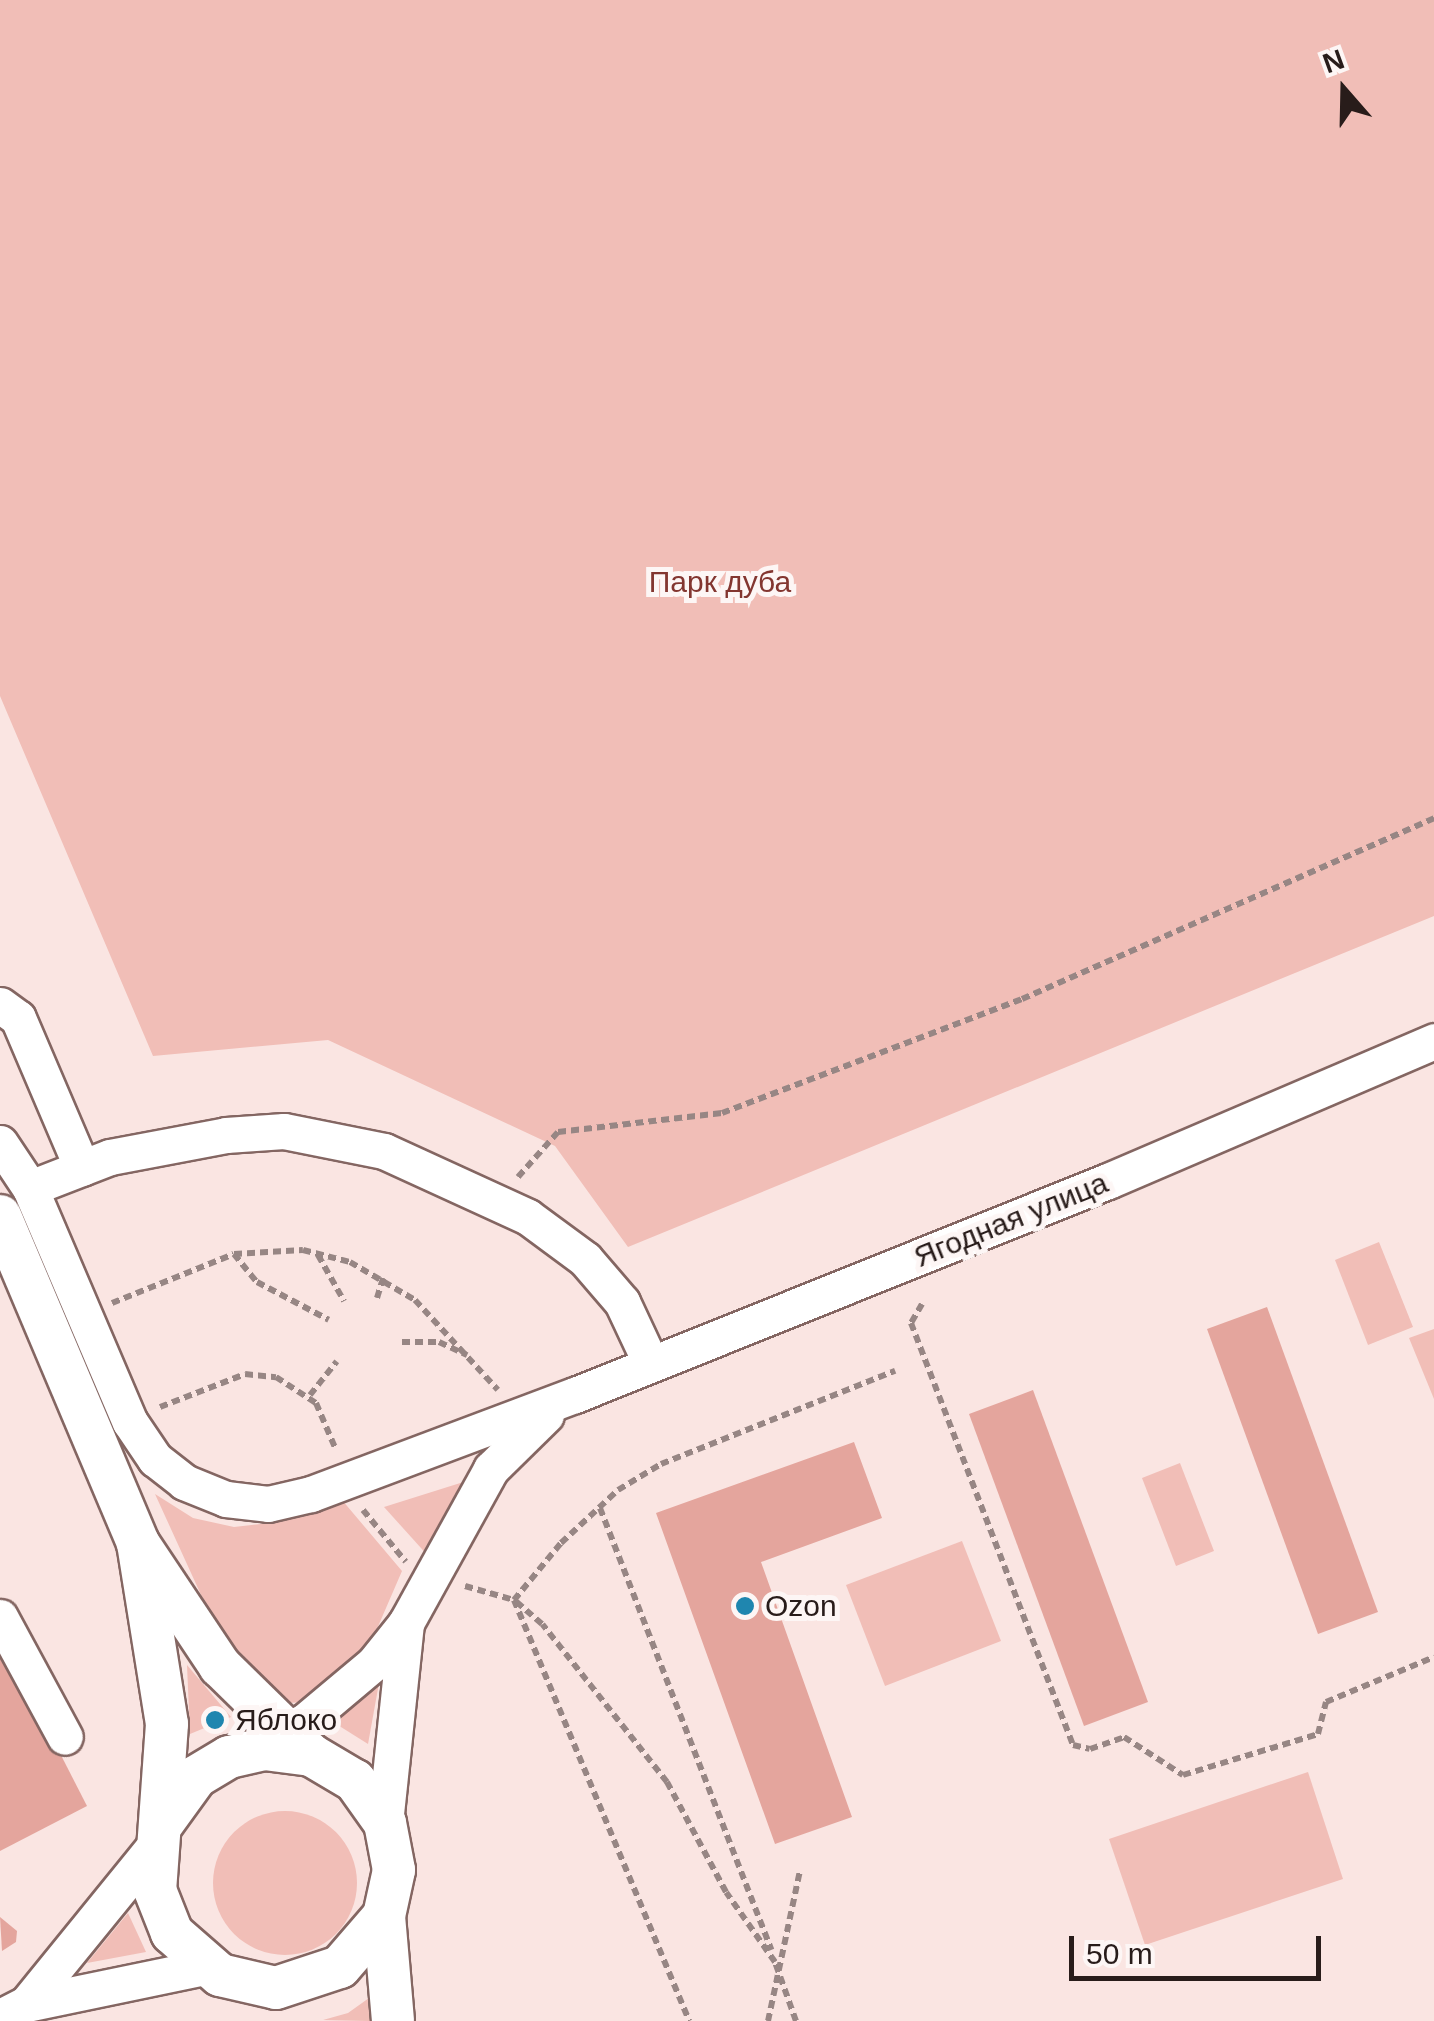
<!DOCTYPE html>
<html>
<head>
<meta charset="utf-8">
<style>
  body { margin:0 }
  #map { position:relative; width:1434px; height:2021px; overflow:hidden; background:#fae5e2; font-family:Helvetica,sans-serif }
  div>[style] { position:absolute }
  .green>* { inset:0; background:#f1beb7 }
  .round { border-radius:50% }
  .building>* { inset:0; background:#e4a59d }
  .path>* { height:6px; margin-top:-3px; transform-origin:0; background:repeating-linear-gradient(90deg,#978684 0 8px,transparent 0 13px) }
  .roads { filter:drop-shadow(2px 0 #846662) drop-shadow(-2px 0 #846662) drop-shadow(0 2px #846662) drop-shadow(0 -2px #846662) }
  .minor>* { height:35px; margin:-17.5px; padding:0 17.5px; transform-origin:17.5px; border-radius:17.5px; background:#fff }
  .major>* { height:42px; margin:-21px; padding:0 21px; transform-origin:21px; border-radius:21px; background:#fff }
  .dots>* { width:28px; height:28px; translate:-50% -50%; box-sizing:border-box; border:5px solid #fdf6f5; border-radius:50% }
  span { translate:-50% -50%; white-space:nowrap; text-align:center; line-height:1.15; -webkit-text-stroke:10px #fdf6f5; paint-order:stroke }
  .park-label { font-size:30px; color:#833630 }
  .street-label { font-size:30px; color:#281c1a }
  .poi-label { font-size:30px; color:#281c1a }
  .left { translate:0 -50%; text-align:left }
  .north { position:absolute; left:1294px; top:40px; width:100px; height:100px; -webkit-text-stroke:8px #fdf6f5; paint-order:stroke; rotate:340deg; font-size:28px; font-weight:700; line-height:40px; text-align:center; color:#281c1a }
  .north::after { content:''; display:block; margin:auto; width:35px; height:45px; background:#281c1a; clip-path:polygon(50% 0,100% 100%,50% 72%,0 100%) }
  .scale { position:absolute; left:1069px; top:1936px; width:252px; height:45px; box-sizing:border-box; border:5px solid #281c1a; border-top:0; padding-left:12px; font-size:30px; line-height:35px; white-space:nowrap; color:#281c1a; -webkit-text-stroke:8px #fdf6f5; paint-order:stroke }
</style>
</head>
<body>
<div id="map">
  <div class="green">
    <i style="clip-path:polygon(0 0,1434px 0,1434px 916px,628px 1247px,555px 1146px,328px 1040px,153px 1056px,0 696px)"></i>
    <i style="clip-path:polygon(1379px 1242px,1413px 1327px,1368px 1345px,1335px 1260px)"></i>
    <i style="clip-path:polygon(1434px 1329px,1434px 1399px,1409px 1338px)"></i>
    <i style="clip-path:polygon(1180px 1463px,1214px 1551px,1176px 1566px,1142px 1478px)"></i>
    <i style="clip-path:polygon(473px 1479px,430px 1558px,384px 1507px)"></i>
    <i style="clip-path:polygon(155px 1494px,193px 1518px,234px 1527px,278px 1522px,342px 1500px,402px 1571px,370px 1645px,305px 1702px,288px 1703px,240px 1661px,207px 1608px)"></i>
    <i style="clip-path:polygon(962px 1541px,1001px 1641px,885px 1686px,846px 1585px)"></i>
    <i style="clip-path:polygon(187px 1665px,231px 1717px,190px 1734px)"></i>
    <i style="clip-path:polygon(381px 1672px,368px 1744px,333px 1722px)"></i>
    <i style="clip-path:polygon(1308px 1772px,1343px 1879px,1145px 1945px,1109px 1839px)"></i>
    <i class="round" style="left:213px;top:1811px;width:144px;height:144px"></i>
    <i style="clip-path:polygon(128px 1913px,146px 1952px,87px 1963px)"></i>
    <i style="clip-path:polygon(369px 1998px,370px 2021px,323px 2020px,348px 2013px)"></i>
  </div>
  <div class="building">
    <i style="clip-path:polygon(1267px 1307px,1378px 1612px,1318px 1634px,1207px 1329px)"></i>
    <i style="clip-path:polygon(1033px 1390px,1148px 1702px,1084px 1726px,969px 1414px)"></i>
    <i style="clip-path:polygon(854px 1442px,882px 1518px,761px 1562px,852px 1817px,775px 1844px,656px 1513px)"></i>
    <i style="clip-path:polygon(0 1636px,87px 1806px,0 1851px)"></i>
    <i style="clip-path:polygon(0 1917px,17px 1931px,16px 1942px,2px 1951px)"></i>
  </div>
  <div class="path">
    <i style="left:518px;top:1177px;width:60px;rotate:-48.4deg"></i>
    <i style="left:558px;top:1132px;width:165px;rotate:-6.6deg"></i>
    <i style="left:722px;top:1113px;width:321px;rotate:-20.8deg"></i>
    <i style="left:1022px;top:999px;width:450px;rotate:-23.7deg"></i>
    <i style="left:234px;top:1254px;width:36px;rotate:51deg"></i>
    <i style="left:257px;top:1282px;width:81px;rotate:27.8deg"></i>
    <i style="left:318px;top:1255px;width:53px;rotate:60.5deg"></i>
    <i style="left:377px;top:1298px;width:21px;rotate:-73deg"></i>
    <i style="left:112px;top:1303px;width:131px;rotate:-21.9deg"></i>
    <i style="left:234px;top:1254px;width:69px;rotate:-3.3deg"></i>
    <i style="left:303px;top:1250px;width:49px;rotate:14.3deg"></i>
    <i style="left:350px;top:1262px;width:75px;rotate:30.3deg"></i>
    <i style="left:415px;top:1300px;width:122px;rotate:47.3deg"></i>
    <i style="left:922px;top:1304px;width:22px;rotate:120deg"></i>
    <i style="left:911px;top:1323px;width:452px;rotate:69deg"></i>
    <i style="left:1073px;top:1745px;width:17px;rotate:13deg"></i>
    <i style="left:1090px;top:1749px;width:36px;rotate:-19deg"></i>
    <i style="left:1124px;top:1737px;width:70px;rotate:32.8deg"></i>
    <i style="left:1183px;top:1775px;width:141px;rotate:-16.9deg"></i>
    <i style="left:1318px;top:1734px;width:33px;rotate:-76deg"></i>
    <i style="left:1326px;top:1702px;width:117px;rotate:-22.6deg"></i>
    <i style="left:402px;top:1342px;width:37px"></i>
    <i style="left:439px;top:1342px;width:31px;rotate:25deg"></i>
    <i style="left:310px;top:1395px;width:43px;rotate:-51.5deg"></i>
    <i style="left:160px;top:1407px;width:91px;rotate:-21.2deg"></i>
    <i style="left:245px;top:1374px;width:31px;rotate:6deg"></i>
    <i style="left:276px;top:1377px;width:48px;rotate:33deg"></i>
    <i style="left:316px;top:1403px;width:51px;rotate:66.9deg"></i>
    <i style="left:600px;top:1508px;width:474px;rotate:68.8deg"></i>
    <i style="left:363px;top:1510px;width:67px;rotate:50.4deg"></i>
    <i style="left:465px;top:1586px;width:51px;rotate:15.9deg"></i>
    <i style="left:514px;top:1600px;width:456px;rotate:67.4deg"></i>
    <i style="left:768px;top:2021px;width:153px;rotate:-78deg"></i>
    <i style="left:796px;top:2021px;width:63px;rotate:-109.6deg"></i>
    <i style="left:775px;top:1962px;width:85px;rotate:-125deg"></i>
    <i style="left:726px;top:1892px;width:125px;rotate:-118.2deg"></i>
    <i style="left:667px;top:1782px;width:201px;rotate:-128.3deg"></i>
    <i style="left:542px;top:1624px;width:37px;rotate:-139deg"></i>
    <i style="left:514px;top:1600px;width:74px;rotate:-50.5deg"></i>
    <i style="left:561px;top:1543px;width:78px;rotate:-42.9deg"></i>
    <i style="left:618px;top:1490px;width:50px;rotate:-31.2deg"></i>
    <i style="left:661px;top:1464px;width:252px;rotate:-21.7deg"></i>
  </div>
  <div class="roads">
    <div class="minor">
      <i style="left:0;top:1005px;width:22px;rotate:36deg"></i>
      <i style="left:18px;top:1018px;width:163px;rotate:66.9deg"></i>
      <i style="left:0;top:1143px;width:54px;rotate:56.3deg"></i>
      <i style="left:30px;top:1188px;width:254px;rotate:66.9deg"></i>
      <i style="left:130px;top:1422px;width:45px;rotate:56deg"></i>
      <i style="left:155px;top:1459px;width:37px;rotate:38deg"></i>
      <i style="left:184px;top:1482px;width:45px;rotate:22deg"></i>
      <i style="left:226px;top:1499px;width:42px;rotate:6.8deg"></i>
      <i style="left:268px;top:1504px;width:44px;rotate:-13.1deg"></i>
      <i style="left:311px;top:1494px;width:282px;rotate:-20.6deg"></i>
      <i style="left:575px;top:1395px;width:574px;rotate:-21.88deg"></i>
      <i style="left:1108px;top:1181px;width:355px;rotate:-23.2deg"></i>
      <i style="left:30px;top:1188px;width:86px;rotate:-21.2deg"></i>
      <i style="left:110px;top:1157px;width:118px;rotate:-10.7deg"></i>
      <i style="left:226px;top:1135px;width:58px;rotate:-3.9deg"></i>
      <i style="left:284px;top:1131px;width:102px;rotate:11.3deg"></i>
      <i style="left:384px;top:1151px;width:158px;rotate:24.6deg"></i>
      <i style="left:528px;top:1217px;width:71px;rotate:36.4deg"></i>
      <i style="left:585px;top:1259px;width:57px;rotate:49.3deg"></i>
      <i style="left:622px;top:1302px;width:68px;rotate:64.9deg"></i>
      <i style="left:0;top:1617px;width:136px;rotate:61.6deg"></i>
      <i style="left:266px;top:1740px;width:43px;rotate:-26deg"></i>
      <i style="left:305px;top:1721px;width:90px;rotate:-40deg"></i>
      <i style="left:374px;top:1663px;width:51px;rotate:-51.3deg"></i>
      <i style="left:406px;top:1623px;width:176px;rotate:-61.1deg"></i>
      <i style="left:491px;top:1469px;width:77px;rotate:-44.5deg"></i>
      <i style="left:385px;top:1823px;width:201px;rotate:-84deg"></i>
      <i style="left:26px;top:2004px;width:206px;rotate:-50.9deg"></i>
      <i style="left:0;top:2017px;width:29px;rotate:-27deg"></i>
      <i style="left:26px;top:2004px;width:183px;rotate:-11.7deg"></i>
    </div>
    <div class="major">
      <i style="left:0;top:1216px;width:355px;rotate:67.1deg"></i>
      <i style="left:138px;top:1543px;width:148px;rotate:56.3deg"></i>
      <i style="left:220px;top:1666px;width:127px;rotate:44.4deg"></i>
      <i style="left:138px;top:1543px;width:183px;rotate:80.9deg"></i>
      <i style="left:167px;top:1724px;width:166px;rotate:94.1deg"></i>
      <i style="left:155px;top:1890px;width:46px;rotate:68.4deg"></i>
      <i style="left:172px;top:1933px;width:64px;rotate:41.2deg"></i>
      <i style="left:220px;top:1975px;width:57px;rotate:13.1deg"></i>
      <i style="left:276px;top:1988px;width:67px;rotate:-18.2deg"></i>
      <i style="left:340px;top:1967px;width:67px;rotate:-49.2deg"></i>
      <i style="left:384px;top:1916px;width:47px;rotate:-77.7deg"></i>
      <i style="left:394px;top:1870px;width:48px;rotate:-100.8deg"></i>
      <i style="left:385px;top:1823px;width:52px;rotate:-125.5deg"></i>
      <i style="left:355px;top:1781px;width:51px;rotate:-149.4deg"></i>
      <i style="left:311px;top:1755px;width:47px;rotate:-172.7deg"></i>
      <i style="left:264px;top:1749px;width:36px;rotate:167deg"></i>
      <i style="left:229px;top:1757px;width:39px;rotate:149deg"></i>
      <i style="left:196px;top:1777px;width:58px;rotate:125.9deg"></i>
      <i style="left:384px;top:1916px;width:105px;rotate:85.1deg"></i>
    </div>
  </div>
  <div class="dots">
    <i style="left:745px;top:1606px;background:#1f86af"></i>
    <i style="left:215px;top:1720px;background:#1f86af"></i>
  </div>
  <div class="park-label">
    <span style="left:720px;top:582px">Парк дуба</span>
  </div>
  <div class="street-label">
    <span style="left:1011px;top:1220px;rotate:-22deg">Ягодная улица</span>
  </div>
  <div class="poi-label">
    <span class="left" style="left:765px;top:1606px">Ozon</span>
    <span class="left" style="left:235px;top:1720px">Яблоко</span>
  </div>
  <div class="north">N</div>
  <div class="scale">50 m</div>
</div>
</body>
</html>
